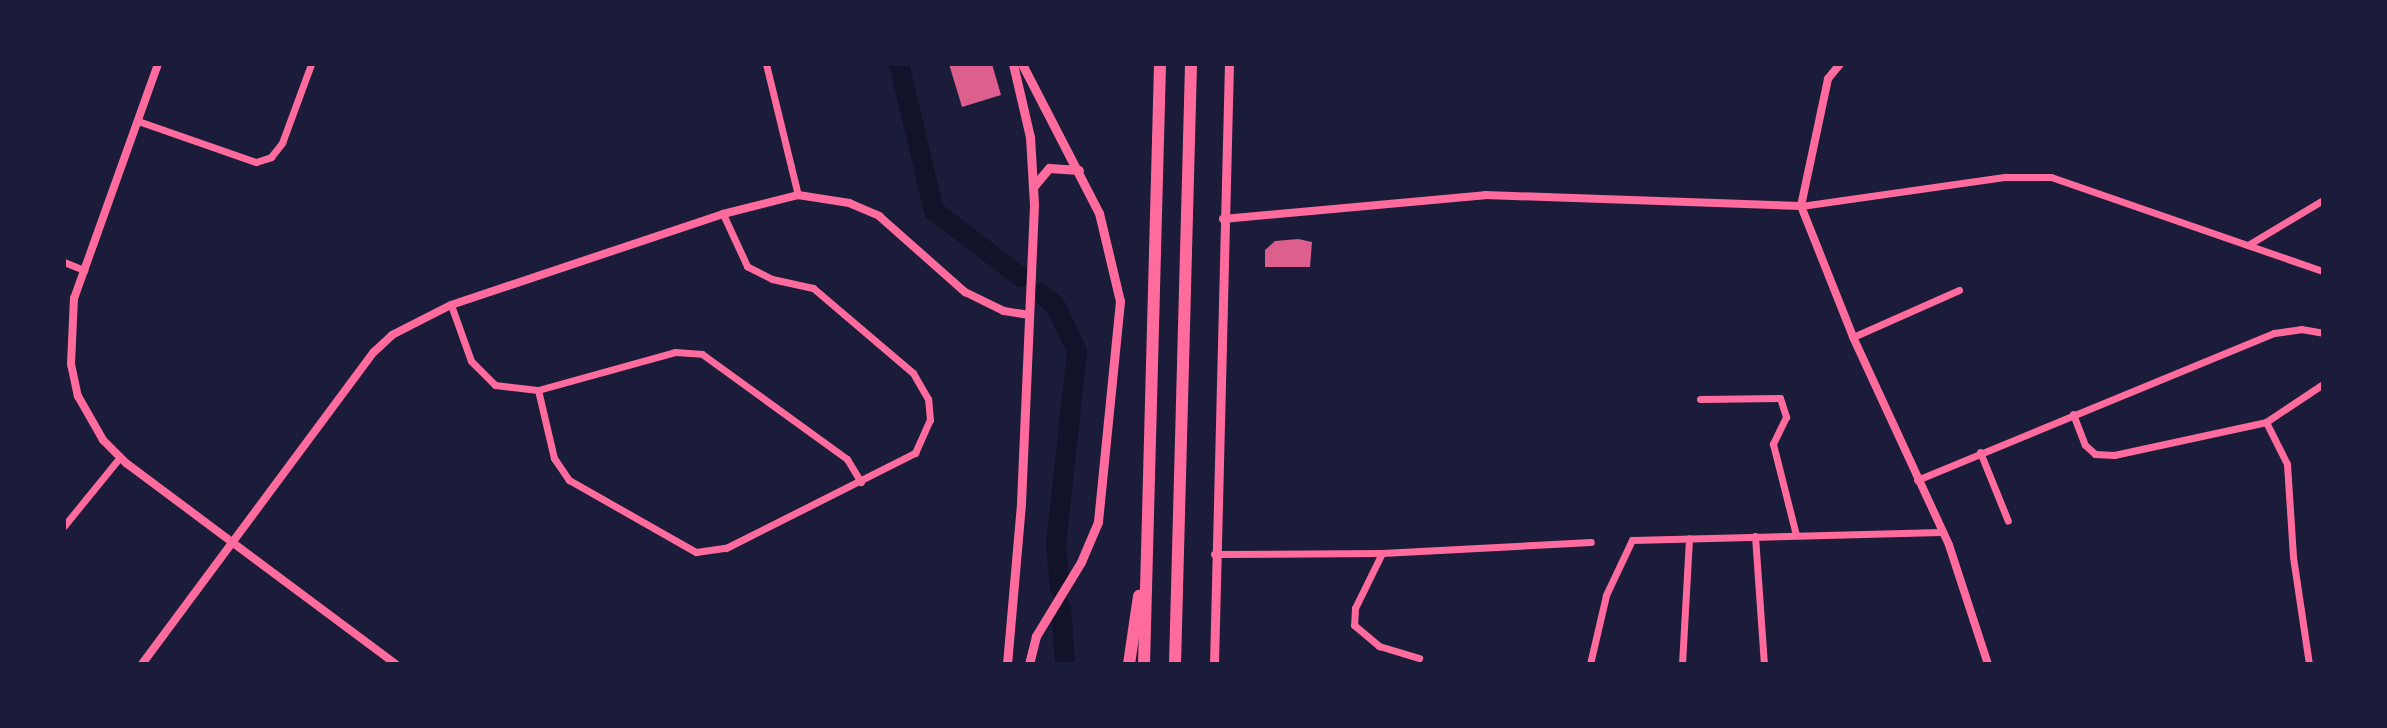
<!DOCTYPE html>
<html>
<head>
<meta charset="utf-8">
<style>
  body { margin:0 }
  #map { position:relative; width:2387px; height:728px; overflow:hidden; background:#1b1b3a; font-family:Mulish,sans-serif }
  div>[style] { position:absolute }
  .river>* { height:20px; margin:-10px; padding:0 10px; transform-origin:10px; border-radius:10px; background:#12122b }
  .building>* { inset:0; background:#dd5f8e }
  .minor>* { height:7px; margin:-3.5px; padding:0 3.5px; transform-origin:3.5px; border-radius:3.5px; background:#ff6b9d }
  .tertiary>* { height:8px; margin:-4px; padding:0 4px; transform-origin:4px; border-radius:4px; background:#ff6b9d }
  .secondary>* { height:9px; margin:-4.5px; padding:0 4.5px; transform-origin:4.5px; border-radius:4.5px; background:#ff6b9d }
  .motorway>* { height:12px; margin:-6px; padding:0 6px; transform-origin:6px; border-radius:6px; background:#ff6b9d }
  span { translate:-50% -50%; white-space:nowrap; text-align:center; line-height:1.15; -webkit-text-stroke:7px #1b1b3a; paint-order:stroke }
  .frame { position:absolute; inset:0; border:66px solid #1b1b3a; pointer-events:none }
</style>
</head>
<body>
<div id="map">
  <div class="river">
    <i style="left:899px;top:64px;width:151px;rotate:76.6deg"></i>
    <i style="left:934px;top:211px;width:109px;rotate:37.2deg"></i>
    <i style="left:1040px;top:293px;width:19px;rotate:39deg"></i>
    <i style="left:1055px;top:305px;width:51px;rotate:64.4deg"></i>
    <i style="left:1077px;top:351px;width:195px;rotate:96.2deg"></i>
    <i style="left:1056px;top:545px;width:43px;rotate:84.7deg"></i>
    <i style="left:1061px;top:607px;width:57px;rotate:86deg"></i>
  </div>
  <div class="building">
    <i style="clip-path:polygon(949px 64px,992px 64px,1001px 95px,962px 107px)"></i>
    <i style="clip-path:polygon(1298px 239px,1312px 242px,1310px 267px,1265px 267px,1265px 250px,1275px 241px)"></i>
  </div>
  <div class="minor">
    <i style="left:766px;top:64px;width:135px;rotate:76.3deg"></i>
    <i style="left:138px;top:121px;width:125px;rotate:19.2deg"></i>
    <i style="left:256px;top:162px;width:16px;rotate:-18deg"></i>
    <i style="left:271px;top:157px;width:18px;rotate:-52deg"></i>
    <i style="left:282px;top:143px;width:84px;rotate:-69.8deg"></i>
    <i style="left:1801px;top:206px;width:207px;rotate:-8.1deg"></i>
    <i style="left:2006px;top:177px;width:45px"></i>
    <i style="left:2051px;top:177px;width:288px;rotate:19.1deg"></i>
    <i style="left:2248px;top:245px;width:87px;rotate:-31deg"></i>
    <i style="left:64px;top:262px;width:22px;rotate:22deg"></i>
    <i style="left:451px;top:305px;width:59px;rotate:70.3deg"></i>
    <i style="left:471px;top:361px;width:34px;rotate:45deg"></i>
    <i style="left:495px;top:385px;width:43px;rotate:6.6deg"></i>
    <i style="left:538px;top:390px;width:142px;rotate:-15.5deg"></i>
    <i style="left:675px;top:352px;width:27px;rotate:4deg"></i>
    <i style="left:702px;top:354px;width:179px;rotate:35.9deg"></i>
    <i style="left:847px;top:459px;width:27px;rotate:59deg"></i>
    <i style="left:1853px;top:337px;width:116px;rotate:-23.9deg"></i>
    <i style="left:538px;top:390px;width:70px;rotate:76.8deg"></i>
    <i style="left:554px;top:458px;width:27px;rotate:56deg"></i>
    <i style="left:569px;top:480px;width:146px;rotate:29.6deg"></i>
    <i style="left:696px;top:552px;width:30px;rotate:-8deg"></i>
    <i style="left:726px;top:548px;width:212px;rotate:-26.7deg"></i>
    <i style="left:915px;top:453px;width:36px;rotate:-66deg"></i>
    <i style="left:930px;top:420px;width:21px;rotate:-95deg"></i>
    <i style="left:928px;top:399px;width:30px;rotate:-120deg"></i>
    <i style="left:913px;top:373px;width:131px;rotate:-139.6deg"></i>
    <i style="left:813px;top:288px;width:42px;rotate:-167.6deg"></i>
    <i style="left:772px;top:279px;width:28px;rotate:-153deg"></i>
    <i style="left:747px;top:266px;width:57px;rotate:-114.8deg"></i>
    <i style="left:1700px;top:399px;width:80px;rotate:-0.7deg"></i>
    <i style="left:1780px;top:398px;width:20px;rotate:72deg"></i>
    <i style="left:1786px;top:417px;width:30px;rotate:116deg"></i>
    <i style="left:1773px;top:444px;width:94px;rotate:75.8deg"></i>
    <i style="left:2073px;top:414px;width:33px;rotate:69deg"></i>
    <i style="left:2085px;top:445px;width:13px;rotate:42deg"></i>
    <i style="left:2095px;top:454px;width:19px;rotate:3deg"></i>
    <i style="left:2114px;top:455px;width:156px;rotate:-12.2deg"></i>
    <i style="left:2266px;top:422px;width:69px;rotate:-33.7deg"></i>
    <i style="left:2266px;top:422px;width:47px;rotate:63.4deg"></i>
    <i style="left:2287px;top:464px;width:93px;rotate:86.3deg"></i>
    <i style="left:2293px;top:557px;width:108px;rotate:81.5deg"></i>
    <i style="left:1980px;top:452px;width:74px;rotate:67.9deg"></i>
    <i style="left:1917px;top:480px;width:386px;rotate:-22.4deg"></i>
    <i style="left:2274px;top:333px;width:27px;rotate:-8deg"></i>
    <i style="left:2301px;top:329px;width:22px;rotate:10deg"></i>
    <i style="left:64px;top:526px;width:89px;rotate:-50.9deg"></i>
    <i style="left:1755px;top:536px;width:128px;rotate:86deg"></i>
    <i style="left:1382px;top:553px;width:61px;rotate:116.1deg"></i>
    <i style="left:1355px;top:608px;width:17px;rotate:93deg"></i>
    <i style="left:1354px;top:625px;width:33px;rotate:40deg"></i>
    <i style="left:1379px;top:646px;width:42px;rotate:16.7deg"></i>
    <i style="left:1214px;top:554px;width:168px;rotate:-0.3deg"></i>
    <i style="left:1382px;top:553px;width:209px;rotate:-3deg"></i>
    <i style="left:1590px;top:664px;width:71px;rotate:-76.9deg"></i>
    <i style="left:1606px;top:595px;width:61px;rotate:-64.7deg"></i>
    <i style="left:1632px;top:540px;width:309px;rotate:-1.5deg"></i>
    <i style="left:1682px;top:664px;width:126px;rotate:-86.8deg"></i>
  </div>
  <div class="tertiary">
    <i style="left:158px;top:64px;width:249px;rotate:109.7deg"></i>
    <i style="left:74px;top:298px;width:66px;rotate:92.6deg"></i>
    <i style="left:71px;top:364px;width:33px;rotate:78deg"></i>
    <i style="left:78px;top:396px;width:51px;rotate:60.4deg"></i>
    <i style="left:103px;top:440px;width:33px;rotate:45deg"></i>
    <i style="left:126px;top:463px;width:337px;rotate:36.7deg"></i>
    <i style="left:1840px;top:64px;width:19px;rotate:129deg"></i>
    <i style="left:1828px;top:79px;width:130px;rotate:102deg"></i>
    <i style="left:1801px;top:206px;width:141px;rotate:68.3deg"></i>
    <i style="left:1853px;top:337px;width:229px;rotate:65.2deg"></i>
    <i style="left:1949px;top:545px;width:125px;rotate:71.9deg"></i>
    <i style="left:1223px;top:219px;width:263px;rotate:-5.2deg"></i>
    <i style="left:1485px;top:195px;width:316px;rotate:2deg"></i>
    <i style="left:142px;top:664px;width:389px;rotate:-53.4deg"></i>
    <i style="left:374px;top:352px;width:25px;rotate:-43deg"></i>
    <i style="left:392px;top:335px;width:66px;rotate:-27deg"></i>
    <i style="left:451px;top:305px;width:287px;rotate:-18.5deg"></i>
    <i style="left:723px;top:214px;width:77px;rotate:-14.2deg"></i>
    <i style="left:798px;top:195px;width:52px;rotate:8.9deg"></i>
    <i style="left:849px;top:203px;width:33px;rotate:23deg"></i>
    <i style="left:879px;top:216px;width:115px;rotate:41.5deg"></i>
    <i style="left:965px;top:292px;width:43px;rotate:26deg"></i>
    <i style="left:1004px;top:311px;width:26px;rotate:9deg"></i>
  </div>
  <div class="secondary">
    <i style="left:1022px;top:64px;width:168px;rotate:62.7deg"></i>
    <i style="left:1099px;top:213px;width:90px;rotate:76.6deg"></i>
    <i style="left:1120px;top:301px;width:222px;rotate:95.7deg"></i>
    <i style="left:1098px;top:522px;width:43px;rotate:113deg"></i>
    <i style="left:1081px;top:562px;width:87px;rotate:121.3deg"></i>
    <i style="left:1036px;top:636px;width:29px;rotate:104deg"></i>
    <i style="left:1033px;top:187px;width:25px;rotate:-50deg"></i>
    <i style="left:1049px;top:168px;width:30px;rotate:4deg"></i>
    <i style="left:1007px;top:664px;width:162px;rotate:-85deg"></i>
    <i style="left:1021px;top:503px;width:299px;rotate:-87.5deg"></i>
    <i style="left:1034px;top:204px;width:67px;rotate:-93.4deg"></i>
    <i style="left:1030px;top:137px;width:75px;rotate:-103.1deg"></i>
    <i style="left:1214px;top:664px;width:600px;rotate:-88.57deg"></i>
  </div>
  <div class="motorway">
    <i style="left:1129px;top:664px;width:69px;rotate:-81.6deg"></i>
    <i style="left:1144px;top:664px;width:600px;rotate:-88.47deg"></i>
    <i style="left:1175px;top:664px;width:600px;rotate:-88.47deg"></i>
  </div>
  <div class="frame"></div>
</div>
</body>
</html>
